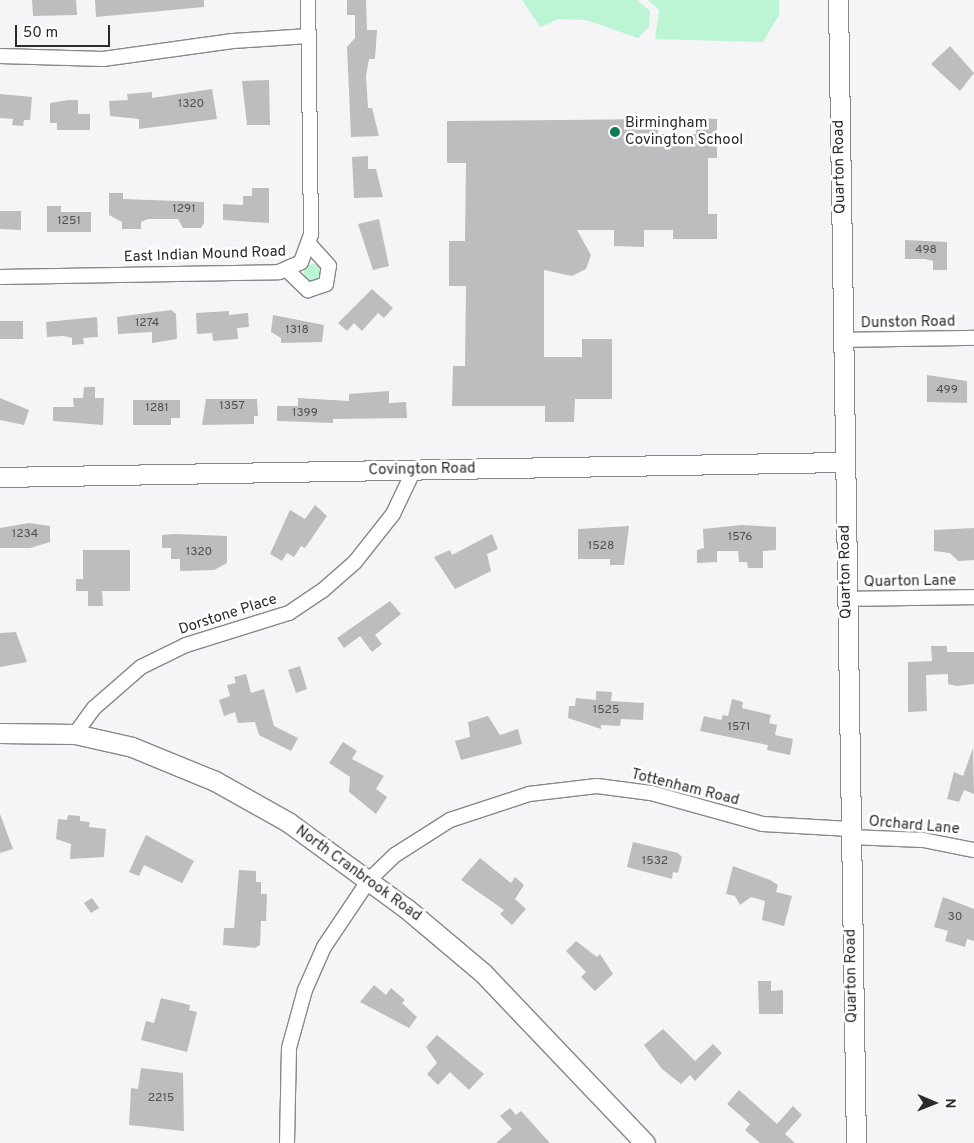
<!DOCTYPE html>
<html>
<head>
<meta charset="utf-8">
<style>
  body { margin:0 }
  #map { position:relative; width:974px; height:1143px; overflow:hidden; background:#f5f5f7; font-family:Overpass,sans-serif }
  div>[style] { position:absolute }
  .green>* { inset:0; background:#bcf5d4 }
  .round { border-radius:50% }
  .building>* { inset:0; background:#bdbdbf }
  .roads { filter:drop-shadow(1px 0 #88888a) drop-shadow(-1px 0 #88888a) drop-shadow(0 1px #88888a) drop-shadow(0 -1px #88888a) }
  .street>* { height:14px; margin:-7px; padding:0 7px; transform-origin:7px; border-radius:7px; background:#fff }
  .secondary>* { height:19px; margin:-9.5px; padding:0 9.5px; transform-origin:9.5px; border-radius:9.5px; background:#fff }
  .dots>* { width:14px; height:14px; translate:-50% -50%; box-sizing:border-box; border:2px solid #fff; border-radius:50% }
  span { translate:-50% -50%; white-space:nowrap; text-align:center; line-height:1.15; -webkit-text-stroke:5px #fff; paint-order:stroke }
  .number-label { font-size:12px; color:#505051 }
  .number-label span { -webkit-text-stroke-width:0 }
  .poi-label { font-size:15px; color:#2b2b2c }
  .left { translate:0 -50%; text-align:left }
  .street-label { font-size:15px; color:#2b2b2c }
  .north { position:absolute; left:909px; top:1078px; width:50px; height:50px; -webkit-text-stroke:4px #fff; paint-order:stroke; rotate:91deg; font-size:14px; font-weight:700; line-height:20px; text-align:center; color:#2b2b2c }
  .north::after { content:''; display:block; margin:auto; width:18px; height:22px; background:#2b2b2c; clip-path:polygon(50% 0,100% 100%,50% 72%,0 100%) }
  .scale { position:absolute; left:15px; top:25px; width:95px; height:22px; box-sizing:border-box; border:2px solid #2b2b2c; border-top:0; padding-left:6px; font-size:15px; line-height:18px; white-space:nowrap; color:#2b2b2c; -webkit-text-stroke:4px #fff; paint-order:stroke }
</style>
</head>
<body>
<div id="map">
  <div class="green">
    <i style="clip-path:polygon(522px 0,637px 0,650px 11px,649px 27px,638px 38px,586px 20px,559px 19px,540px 27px)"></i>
    <i style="clip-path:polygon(648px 0,779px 0,779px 15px,763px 42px,655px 39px,659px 10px)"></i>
    <i class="round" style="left:304px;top:264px;width:18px;height:18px"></i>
  </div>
  <div class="building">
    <i style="clip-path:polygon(32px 0,76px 0,77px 15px,33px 16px)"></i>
    <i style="clip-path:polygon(95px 0,204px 0,204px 7px,96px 17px)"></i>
    <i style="clip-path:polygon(347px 0,366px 0,367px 30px,377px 30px,375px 59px,369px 59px,366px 76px,368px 108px,372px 108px,379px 136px,351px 137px,347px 47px,355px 38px,355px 15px,347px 15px)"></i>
    <i style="clip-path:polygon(950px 46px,974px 73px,960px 91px,931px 64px)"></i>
    <i style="clip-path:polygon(269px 80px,270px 125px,247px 125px,242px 81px)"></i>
    <i style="clip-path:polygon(212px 89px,217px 119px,139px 129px,139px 119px,110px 116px,109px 101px,128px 100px,127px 94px,152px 92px,152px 98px)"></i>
    <i style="clip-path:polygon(0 94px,32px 97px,30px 120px,24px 120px,23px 126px,12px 125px,13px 119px,0 118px)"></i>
    <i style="clip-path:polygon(68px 100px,78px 100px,78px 114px,90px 114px,90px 130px,57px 130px,57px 123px,50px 123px,50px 103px)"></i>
    <i style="clip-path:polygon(696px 118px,717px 119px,717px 158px,708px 158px,708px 214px,717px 214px,717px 239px,673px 239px,673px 230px,644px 230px,644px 247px,614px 246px,614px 230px,577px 230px,591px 255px,586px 269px,572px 276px,544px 270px,544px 357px,582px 357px,582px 339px,612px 339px,612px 399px,575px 399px,574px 422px,545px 422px,545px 406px,452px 406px,453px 366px,465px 366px,466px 286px,449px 286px,449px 241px,465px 241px,466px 163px,447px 163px,447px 121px,658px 119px,658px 134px,696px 134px)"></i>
    <i style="clip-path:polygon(368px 156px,368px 169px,376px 169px,383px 197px,354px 198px,352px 157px)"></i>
    <i style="clip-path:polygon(252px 188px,269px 188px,269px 223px,223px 220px,223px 204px,243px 205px,243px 196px,252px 196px)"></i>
    <i style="clip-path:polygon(109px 193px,123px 193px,123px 199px,204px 202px,204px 223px,201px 228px,183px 228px,178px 219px,148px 219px,141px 222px,141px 229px,122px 229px,122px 222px,109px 215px)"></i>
    <i style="clip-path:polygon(47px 206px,61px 206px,61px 212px,91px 212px,91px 232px,47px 232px)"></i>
    <i style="clip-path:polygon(0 211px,21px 211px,21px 230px,0 229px)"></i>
    <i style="clip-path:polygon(379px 219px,389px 266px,373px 270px,358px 224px)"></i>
    <i style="clip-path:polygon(905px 240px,947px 242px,947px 270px,933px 270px,933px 261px,925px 259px,905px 259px)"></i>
    <i style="clip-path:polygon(372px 289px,393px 308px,384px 318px,378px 313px,362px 331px,354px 323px,347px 331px,338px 323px)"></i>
    <i style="clip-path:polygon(171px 310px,176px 314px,177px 339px,152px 343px,152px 332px,118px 334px,117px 317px)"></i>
    <i style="clip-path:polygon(229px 311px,229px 315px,248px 313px,249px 327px,237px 328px,238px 339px,213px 341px,212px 333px,197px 334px,196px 313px)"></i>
    <i style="clip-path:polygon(273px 315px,324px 325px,322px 342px,281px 343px,281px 338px,271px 332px)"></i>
    <i style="clip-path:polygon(97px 317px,98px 337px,83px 338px,84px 344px,72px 345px,72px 338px,63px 336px,47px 337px,46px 322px)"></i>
    <i style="clip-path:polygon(0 321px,23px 321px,23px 339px,0 339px)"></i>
    <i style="clip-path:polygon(927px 375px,967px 381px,967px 403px,927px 402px)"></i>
    <i style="clip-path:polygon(84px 387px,95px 387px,95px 398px,104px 398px,103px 425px,53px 421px,53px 407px,74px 407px,73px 398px,83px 398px)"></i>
    <i style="clip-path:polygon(389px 391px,389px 403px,406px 402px,407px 418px,333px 419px,333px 423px,277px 421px,277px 406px,298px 406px,298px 398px,349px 401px,349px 394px)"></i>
    <i style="clip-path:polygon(0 398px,29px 410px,24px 425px,0 420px)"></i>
    <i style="clip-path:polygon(206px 399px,257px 399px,258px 416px,254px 416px,254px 424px,202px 425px)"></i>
    <i style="clip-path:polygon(133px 400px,180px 400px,180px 418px,171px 418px,171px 425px,133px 425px)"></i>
    <i style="clip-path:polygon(315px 505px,327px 516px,305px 548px,301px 546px,294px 557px,287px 553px,282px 561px,270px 554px,290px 510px,305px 519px)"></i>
    <i style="clip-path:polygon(29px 523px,50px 526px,50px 542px,30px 548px,0 548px,0 528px)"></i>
    <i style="clip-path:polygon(742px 525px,776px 527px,776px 550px,763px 551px,763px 568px,748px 568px,747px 562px,739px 562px,738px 551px,717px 551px,717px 562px,697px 563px,697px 550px,704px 548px,703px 529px)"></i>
    <i style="clip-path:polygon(629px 526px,624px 565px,610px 565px,610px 559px,578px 559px,578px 529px)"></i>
    <i style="clip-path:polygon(974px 528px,974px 560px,958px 561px,950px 553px,934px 551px,934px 530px)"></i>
    <i style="clip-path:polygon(175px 534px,227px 536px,227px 563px,214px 570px,180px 571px,180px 559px,171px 559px,171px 548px,162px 548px,162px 535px)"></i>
    <i style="clip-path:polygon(492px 534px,498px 549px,487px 554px,491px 571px,455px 589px,434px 557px,450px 550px,452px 555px)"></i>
    <i style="clip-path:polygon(83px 550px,130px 550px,130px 591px,102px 591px,103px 606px,88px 606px,88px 591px,76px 591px,76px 579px,83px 579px)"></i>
    <i style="clip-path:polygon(390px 601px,401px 614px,375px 635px,382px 644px,372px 652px,360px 636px,344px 648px,337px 638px)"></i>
    <i style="clip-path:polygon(16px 632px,27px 662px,0 667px,0 633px)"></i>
    <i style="clip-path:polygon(931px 646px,947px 646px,947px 652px,974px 652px,974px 684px,957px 686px,948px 684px,948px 674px,926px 675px,927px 711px,908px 712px,908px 662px,932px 661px)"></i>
    <i style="clip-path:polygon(300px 666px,307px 689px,296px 693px,288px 670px)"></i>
    <i style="clip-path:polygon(246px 674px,251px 693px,264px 689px,274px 726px,298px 738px,291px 751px,259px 735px,255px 722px,238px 723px,235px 712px,224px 716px,219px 700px,230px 696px,227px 685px,236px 683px,234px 677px)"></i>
    <i style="clip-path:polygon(596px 691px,612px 692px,611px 701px,644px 703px,643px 720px,621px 719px,620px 726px,601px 725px,601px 729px,568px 718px,569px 706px,575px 706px,576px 698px,596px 700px)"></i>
    <i style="clip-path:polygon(732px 699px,743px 702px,742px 708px,771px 715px,769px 723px,777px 725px,775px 735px,793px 739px,790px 755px,767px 750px,768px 745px,700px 731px,704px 716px,721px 720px,723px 715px,728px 716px)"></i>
    <i style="clip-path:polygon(488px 716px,500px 735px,518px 729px,522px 744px,461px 760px,455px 741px,470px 737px,468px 722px)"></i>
    <i style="clip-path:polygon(343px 742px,357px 751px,352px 759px,384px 776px,376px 789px,387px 797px,376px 814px,349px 792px,350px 777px,329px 763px)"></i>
    <i style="clip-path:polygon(973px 748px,974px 794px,964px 790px,959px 802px,947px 799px,954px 772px,963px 776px)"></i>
    <i style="clip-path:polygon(0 814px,13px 849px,0 853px)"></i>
    <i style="clip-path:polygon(68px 815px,80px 816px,80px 821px,90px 822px,89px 827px,106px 829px,104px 857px,70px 859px,71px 844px,56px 839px,58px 819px,67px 820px)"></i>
    <i style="clip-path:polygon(146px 835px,194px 861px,182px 883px,144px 865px,139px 876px,129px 872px)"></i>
    <i style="clip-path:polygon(633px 842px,678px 853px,682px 857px,678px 873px,673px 872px,672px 879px,627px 867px)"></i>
    <i style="clip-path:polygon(480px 858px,511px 883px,515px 877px,524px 885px,515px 899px,526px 909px,512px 925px,500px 914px,504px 910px,461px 880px)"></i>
    <i style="clip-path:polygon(733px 866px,770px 880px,778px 885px,776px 892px,792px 896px,784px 926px,762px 920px,765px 901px,751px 897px,740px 905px,735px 896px,726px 894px)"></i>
    <i style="clip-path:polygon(239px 870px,256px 871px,256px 882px,261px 882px,261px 894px,267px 894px,266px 921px,261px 921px,260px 945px,255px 948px,223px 945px,224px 928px,234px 928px)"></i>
    <i style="clip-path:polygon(943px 897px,974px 909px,974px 941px,967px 939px,965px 947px,945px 941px,948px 931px,934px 927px)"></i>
    <i style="clip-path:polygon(92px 898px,99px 908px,91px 913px,84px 903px)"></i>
    <i style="clip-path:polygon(576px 941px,597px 957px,600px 954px,613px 974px,595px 991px,581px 977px,586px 972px,566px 951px)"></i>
    <i style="clip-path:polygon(758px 981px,771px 981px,771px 991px,783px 990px,783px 1014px,759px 1014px)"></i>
    <i style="clip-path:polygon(374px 985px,386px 995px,391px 988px,405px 1000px,402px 1003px,417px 1017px,409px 1028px,360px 1002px)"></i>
    <i style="clip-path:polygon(161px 998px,190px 1005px,189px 1010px,197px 1012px,187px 1052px,141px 1040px,146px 1021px,154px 1023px)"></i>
    <i style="clip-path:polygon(663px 1029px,695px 1061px,713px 1044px,722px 1053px,695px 1081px,690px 1075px,681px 1084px,662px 1069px,644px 1045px)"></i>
    <i style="clip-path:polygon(437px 1035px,484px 1074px,469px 1090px,450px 1072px,438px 1085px,427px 1074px,437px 1063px,426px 1047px)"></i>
    <i style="clip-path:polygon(141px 1068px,183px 1073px,184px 1131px,129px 1125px,131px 1088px,138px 1089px)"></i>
    <i style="clip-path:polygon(739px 1090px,777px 1124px,793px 1106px,802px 1115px,785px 1134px,795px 1143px,760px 1143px,745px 1130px,750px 1124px,727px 1104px)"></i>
    <i style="clip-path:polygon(510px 1108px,516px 1115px,521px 1111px,550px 1143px,496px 1143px,512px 1129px,500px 1116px)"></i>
  </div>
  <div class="roads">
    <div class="street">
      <i style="left:0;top:56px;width:103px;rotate:1.7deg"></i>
      <i style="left:103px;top:59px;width:131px;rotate:-7.9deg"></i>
      <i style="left:233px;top:41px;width:76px;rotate:-3.8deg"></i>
      <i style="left:288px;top:271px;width:28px;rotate:44deg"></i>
      <i style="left:308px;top:290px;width:19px;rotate:-18deg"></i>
      <i style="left:326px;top:284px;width:18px;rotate:-81deg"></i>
      <i style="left:329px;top:266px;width:28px;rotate:-132deg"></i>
      <i style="left:0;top:277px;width:279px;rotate:-1deg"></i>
      <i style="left:279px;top:272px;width:24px;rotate:-24deg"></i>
      <i style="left:301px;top:262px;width:30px;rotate:-70deg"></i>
      <i style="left:311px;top:234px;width:234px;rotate:-90.7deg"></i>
      <i style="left:842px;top:340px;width:132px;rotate:-0.9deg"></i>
      <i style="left:847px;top:599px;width:127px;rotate:-0.9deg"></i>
      <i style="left:75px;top:734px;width:32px;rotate:-54deg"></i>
      <i style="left:94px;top:708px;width:62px;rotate:-41.1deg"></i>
      <i style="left:141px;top:667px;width:50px;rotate:-26.1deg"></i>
      <i style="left:186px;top:645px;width:108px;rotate:-17.3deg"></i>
      <i style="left:289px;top:613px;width:40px;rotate:-34deg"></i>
      <i style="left:322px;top:591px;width:44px;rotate:-41.3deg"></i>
      <i style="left:355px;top:562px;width:61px;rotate:-51.6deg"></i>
      <i style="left:393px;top:514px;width:49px;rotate:-64.5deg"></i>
      <i style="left:850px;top:837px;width:73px;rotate:2.4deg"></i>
      <i style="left:923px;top:840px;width:52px;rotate:11.1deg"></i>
      <i style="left:287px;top:1143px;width:95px;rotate:-88.8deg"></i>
      <i style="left:289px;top:1048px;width:60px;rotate:-74.6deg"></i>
      <i style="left:305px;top:990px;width:47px;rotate:-66.2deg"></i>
      <i style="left:324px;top:947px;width:81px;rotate:-56.1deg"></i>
      <i style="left:369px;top:880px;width:36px;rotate:-44deg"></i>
      <i style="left:395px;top:855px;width:65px;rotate:-32.5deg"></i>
      <i style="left:450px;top:820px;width:83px;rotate:-18.2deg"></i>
      <i style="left:529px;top:794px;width:68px;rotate:-6.7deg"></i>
      <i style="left:597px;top:786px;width:54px;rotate:7.4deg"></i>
      <i style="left:651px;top:793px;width:116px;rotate:15.5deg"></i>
      <i style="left:763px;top:824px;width:87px;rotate:3.3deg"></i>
    </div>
    <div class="secondary">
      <i style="left:838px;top:0;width:1143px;rotate:89.1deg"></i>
      <i style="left:0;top:477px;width:845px;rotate:-1.02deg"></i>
      <i style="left:0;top:733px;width:75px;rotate:0.8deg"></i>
      <i style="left:75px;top:734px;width:58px;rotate:12.8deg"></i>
      <i style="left:132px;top:747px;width:90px;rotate:22.3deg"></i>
      <i style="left:215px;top:781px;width:84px;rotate:29.3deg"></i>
      <i style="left:288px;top:822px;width:147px;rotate:36.2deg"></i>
      <i style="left:407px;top:909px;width:99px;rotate:40.1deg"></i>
      <i style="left:483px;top:973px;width:235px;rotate:46.4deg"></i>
    </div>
  </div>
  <div class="dots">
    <i style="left:615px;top:132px;background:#0c7c57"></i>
  </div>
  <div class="number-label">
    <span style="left:191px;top:105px">1320</span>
    <span style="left:184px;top:210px">1291</span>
    <span style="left:69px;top:222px">1251</span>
    <span style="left:926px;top:251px">498</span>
    <span style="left:147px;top:324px">1274</span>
    <span style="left:297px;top:331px">1318</span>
    <span style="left:947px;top:391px">499</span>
    <span style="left:232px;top:407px">1357</span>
    <span style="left:157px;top:409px">1281</span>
    <span style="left:305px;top:414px">1399</span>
    <span style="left:25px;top:535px">1234</span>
    <span style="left:740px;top:538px">1576</span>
    <span style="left:601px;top:547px">1528</span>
    <span style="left:199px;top:553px">1320</span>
    <span style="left:606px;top:711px">1525</span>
    <span style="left:739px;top:728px">1571</span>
    <span style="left:655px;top:862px">1532</span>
    <span style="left:955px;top:918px">30</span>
    <span style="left:161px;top:1099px">2215</span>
  </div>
  <div class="poi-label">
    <span class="left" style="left:625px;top:132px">Birmingham<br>Covington School</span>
  </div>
  <div class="street-label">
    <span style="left:840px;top:167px;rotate:-91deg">Quarton Road</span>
    <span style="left:205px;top:255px;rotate:-2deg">East Indian Mound Road</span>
    <span style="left:908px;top:323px;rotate:-1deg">Dunston Road</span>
    <span style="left:422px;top:470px;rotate:-1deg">Covington Road</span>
    <span style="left:846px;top:572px;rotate:-91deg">Quarton Road</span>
    <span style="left:910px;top:582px;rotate:-1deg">Quarton Lane</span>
    <span style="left:228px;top:615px;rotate:-18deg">Dorstone Place</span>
    <span style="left:685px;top:788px;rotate:14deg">Tottenham Road</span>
    <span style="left:914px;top:826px;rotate:5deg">Orchard Lane</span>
    <span style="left:358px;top:874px;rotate:36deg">North Cranbrook Road</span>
    <span style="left:852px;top:976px;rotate:-91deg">Quarton Road</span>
  </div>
  <div class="north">N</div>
  <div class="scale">50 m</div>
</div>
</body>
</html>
